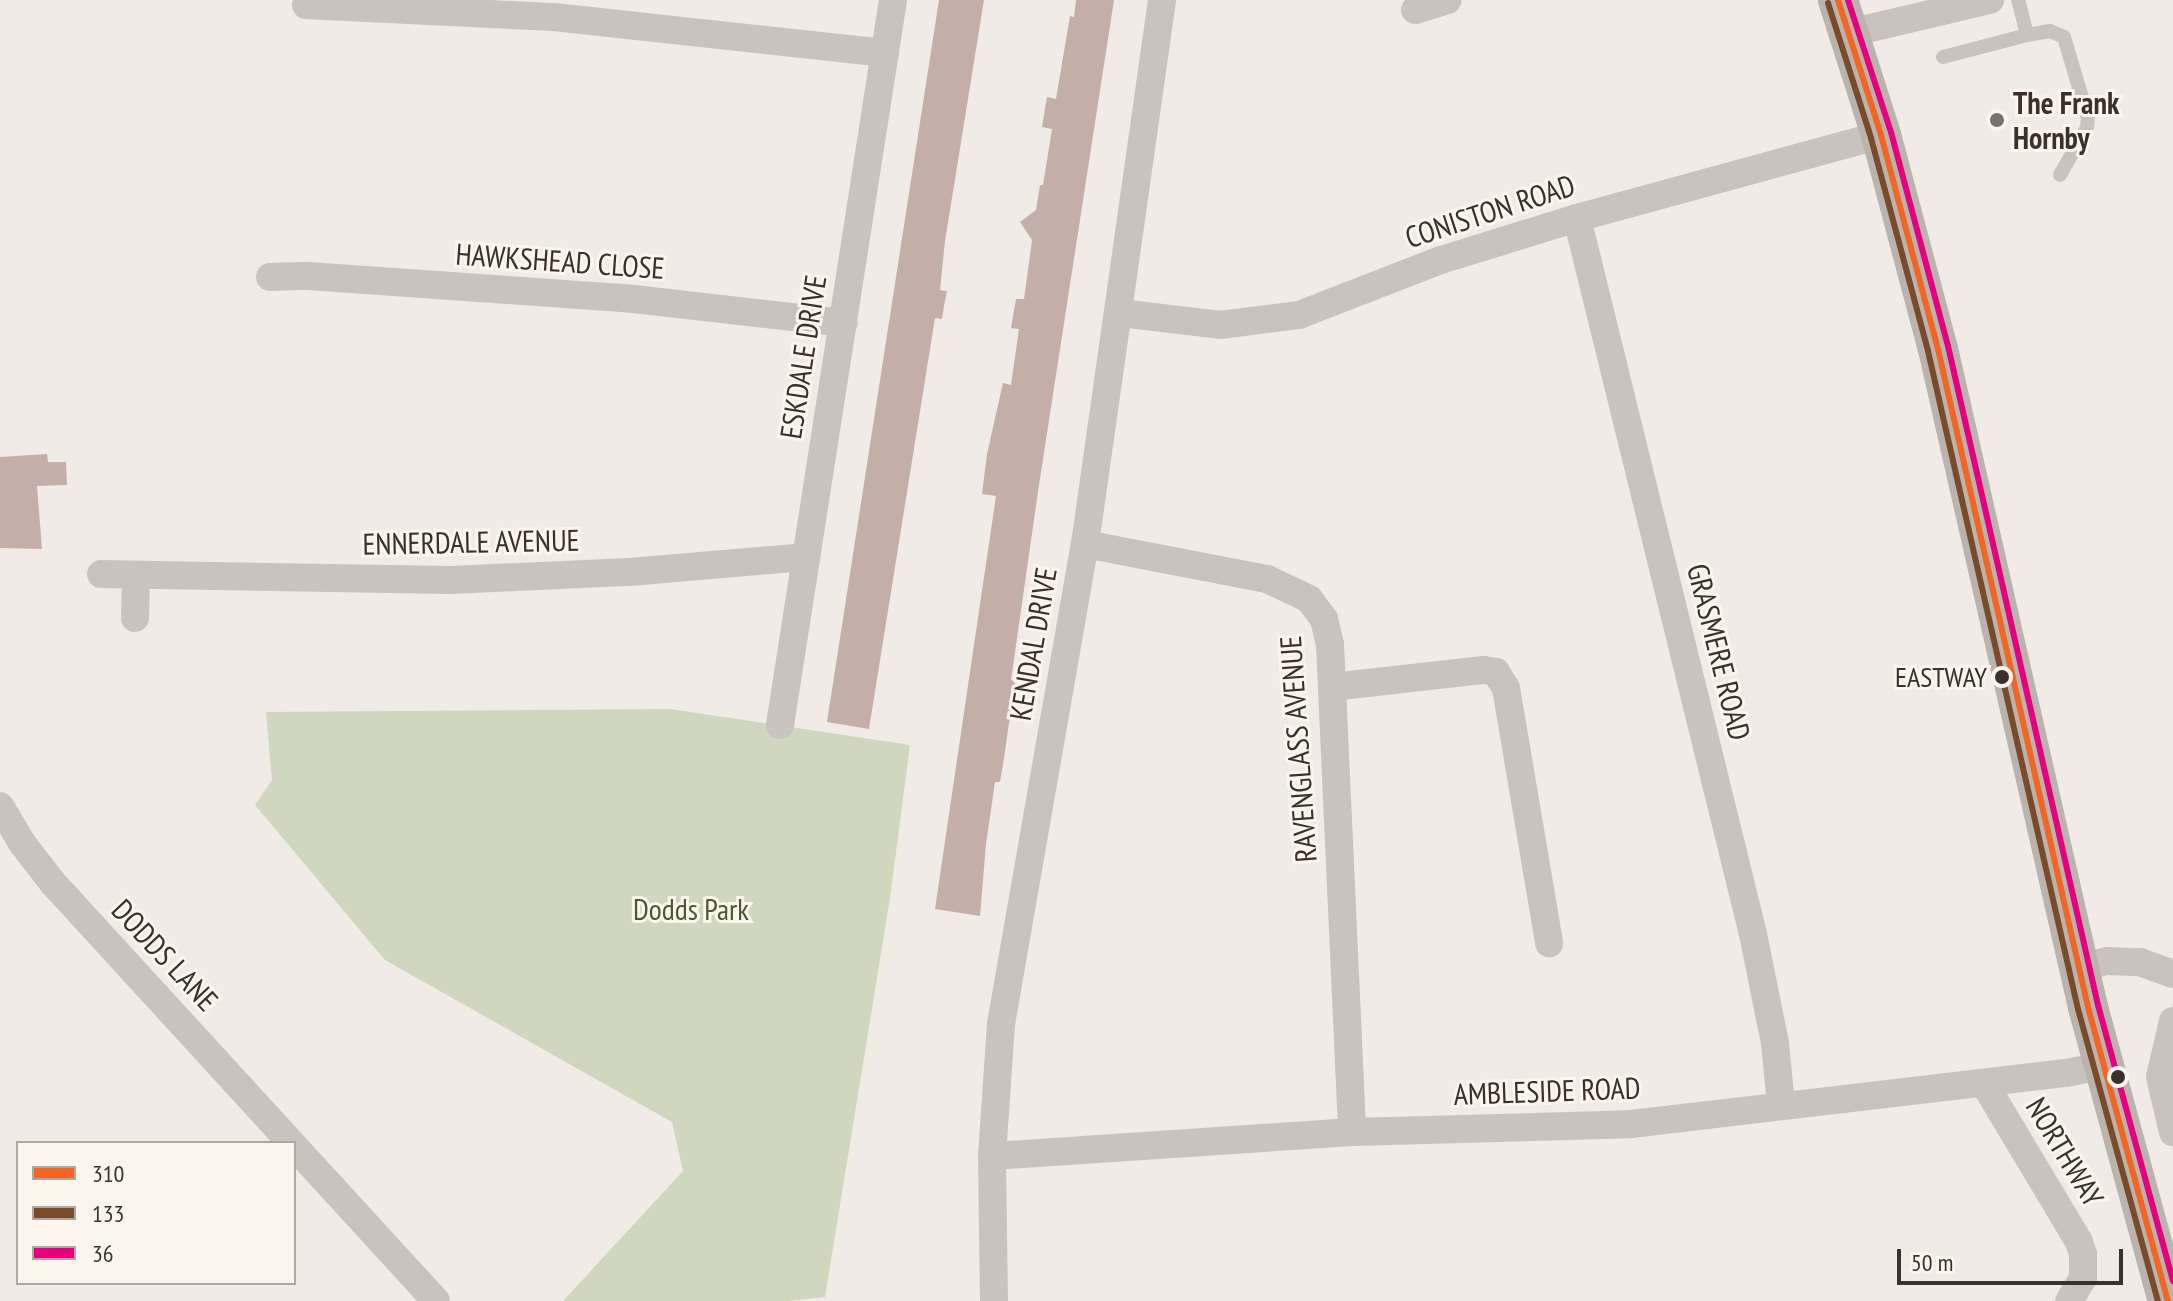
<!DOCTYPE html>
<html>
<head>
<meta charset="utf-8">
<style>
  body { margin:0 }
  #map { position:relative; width:2173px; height:1301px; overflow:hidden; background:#f0ebe5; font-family:"PT Sans Narrow",sans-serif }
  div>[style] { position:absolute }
  .green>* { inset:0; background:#d1d6bf }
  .building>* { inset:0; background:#c3afa7 }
  .lane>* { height:14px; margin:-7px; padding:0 7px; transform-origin:7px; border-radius:7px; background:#c9c3be }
  .street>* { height:28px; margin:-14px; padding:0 14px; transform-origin:14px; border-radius:14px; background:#c9c3be }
  .secondary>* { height:40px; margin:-20px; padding:0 20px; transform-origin:20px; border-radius:20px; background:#bab3ae }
  .bus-1>* { height:6px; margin:-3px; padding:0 3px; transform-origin:3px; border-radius:3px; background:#f26522 }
  .bus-2>* { height:6px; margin:-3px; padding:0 3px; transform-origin:3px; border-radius:3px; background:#7a4b2a }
  .bus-3>* { height:6px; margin:-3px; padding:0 3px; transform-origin:3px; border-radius:3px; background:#e5007d }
  .dots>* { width:22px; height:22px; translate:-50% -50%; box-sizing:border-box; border:4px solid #fbf5ee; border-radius:50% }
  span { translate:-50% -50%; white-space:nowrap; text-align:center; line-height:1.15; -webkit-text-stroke:6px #fbf5ee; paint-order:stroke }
  .bus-label { font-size:28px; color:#3b302b }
  .right { translate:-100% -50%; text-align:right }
  .poi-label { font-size:30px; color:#3b302b; font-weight:700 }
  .left { translate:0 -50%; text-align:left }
  .street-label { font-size:30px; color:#3b302b }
  .park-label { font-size:30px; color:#4a5a2e }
  .legend { position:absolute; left:16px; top:1141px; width:280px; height:144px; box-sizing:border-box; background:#fbf5ee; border:2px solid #aea6a0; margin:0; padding:10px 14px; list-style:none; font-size:24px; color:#3b302b }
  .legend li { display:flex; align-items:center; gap:16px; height:40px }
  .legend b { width:40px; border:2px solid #aea6a0 }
  .scale { position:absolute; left:1897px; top:1249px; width:226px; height:36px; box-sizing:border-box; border:4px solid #3b302b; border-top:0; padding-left:10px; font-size:24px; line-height:28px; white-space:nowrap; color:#3b302b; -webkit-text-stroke:6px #fbf5ee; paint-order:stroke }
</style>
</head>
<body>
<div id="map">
  <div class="green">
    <i style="clip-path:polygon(670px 709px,910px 745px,890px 898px,825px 1297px,788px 1301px,563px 1301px,683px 1171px,672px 1122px,385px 960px,255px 805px,272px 780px,266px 712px)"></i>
  </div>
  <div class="building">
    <i style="clip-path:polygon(939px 0,984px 0,945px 241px,940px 290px,947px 291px,944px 306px,942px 319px,935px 318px,869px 729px,827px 722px)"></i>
    <i style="clip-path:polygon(1076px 0,1114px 0,1039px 485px,1011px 680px,1015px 681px,1004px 758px,1000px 782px,995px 782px,986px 844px,980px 916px,935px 909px,996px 496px,982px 494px,987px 454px,1003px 383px,1011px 385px,1019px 329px,1011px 328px,1016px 299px,1024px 299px,1031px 248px,1032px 240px,1020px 222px,1036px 210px,1040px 185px,1043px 185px,1052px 129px,1042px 127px,1047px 97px,1056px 99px,1070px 16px,1074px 17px)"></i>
    <i style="clip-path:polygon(47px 454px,48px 462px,66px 462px,67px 485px,37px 486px,42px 549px,0 548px,0 457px)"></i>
  </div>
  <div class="lane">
    <i style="left:2027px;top:35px;width:23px;rotate:-10deg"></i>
    <i style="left:2050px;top:31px;width:15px;rotate:23deg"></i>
    <i style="left:2064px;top:37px;width:84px;rotate:73.5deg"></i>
    <i style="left:2088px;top:118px;width:10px;rotate:96deg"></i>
    <i style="left:2087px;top:128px;width:54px;rotate:119.9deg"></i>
    <i style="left:1943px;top:57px;width:87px;rotate:-14.7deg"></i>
    <i style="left:2027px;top:35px;width:36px;rotate:-104deg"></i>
  </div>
  <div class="street">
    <i style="left:306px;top:5px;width:248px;rotate:2.8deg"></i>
    <i style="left:554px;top:17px;width:333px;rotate:6.2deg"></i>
    <i style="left:1415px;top:10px;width:34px;rotate:-17deg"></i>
    <i style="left:1849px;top:33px;width:145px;rotate:-13.2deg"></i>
    <i style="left:1577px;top:218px;width:737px;rotate:76.19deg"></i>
    <i style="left:1753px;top:934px;width:111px;rotate:78.6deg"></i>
    <i style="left:1775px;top:1043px;width:62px;rotate:84.5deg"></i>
    <i style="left:270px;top:277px;width:38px;rotate:-2deg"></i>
    <i style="left:308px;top:276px;width:318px;rotate:4deg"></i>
    <i style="left:625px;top:298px;width:220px;rotate:6.5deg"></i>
    <i style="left:1120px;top:313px;width:101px;rotate:6.8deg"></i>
    <i style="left:1220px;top:325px;width:80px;rotate:-7.2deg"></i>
    <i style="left:1299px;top:315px;width:152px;rotate:-21.2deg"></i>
    <i style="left:1441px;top:260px;width:142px;rotate:-17.2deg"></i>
    <i style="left:1577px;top:218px;width:315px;rotate:-15.3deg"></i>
    <i style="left:1085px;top:544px;width:185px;rotate:10.9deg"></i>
    <i style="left:1267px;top:579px;width:47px;rotate:25.5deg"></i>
    <i style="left:1309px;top:599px;width:25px;rotate:53deg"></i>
    <i style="left:1324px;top:619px;width:26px;rotate:77deg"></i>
    <i style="left:1330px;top:644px;width:488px;rotate:87.4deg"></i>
    <i style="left:101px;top:574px;width:350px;rotate:1deg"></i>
    <i style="left:451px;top:580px;width:179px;rotate:-2.6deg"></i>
    <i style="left:630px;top:572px;width:177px;rotate:-4.9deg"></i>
    <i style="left:135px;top:618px;width:43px;rotate:-88.7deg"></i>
    <i style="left:1332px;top:687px;width:153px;rotate:-6.4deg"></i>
    <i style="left:1484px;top:670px;width:12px;rotate:9deg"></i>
    <i style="left:1496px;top:672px;width:19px;rotate:58deg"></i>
    <i style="left:1506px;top:688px;width:259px;rotate:80.4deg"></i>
    <i style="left:780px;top:725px;width:734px;rotate:-81.14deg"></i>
    <i style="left:0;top:806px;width:43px;rotate:59.3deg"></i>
    <i style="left:22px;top:843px;width:51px;rotate:52.2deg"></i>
    <i style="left:53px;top:883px;width:352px;rotate:47.5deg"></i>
    <i style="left:2079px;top:968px;width:29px;rotate:-14deg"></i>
    <i style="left:2107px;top:961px;width:33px;rotate:2deg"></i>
    <i style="left:2140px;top:962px;width:35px;rotate:20deg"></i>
    <i style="left:2173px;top:1021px;width:57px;rotate:103.1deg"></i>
    <i style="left:2160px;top:1077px;width:57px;rotate:76.7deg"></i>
    <i style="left:1984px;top:1083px;width:185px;rotate:59.1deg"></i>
    <i style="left:2079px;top:1242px;width:13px;rotate:72deg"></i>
    <i style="left:2083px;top:1254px;width:24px;rotate:90deg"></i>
    <i style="left:2083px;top:1278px;width:27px;rotate:121deg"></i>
    <i style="left:294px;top:1146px;width:210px;rotate:47.5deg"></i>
    <i style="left:992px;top:1156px;width:361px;rotate:-3.8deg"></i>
    <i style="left:1352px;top:1132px;width:279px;rotate:-1.6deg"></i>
    <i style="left:1631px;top:1124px;width:438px;rotate:-6.7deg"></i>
    <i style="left:2066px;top:1073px;width:37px;rotate:-11deg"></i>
    <i style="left:994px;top:1301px;width:145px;rotate:-90.8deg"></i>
    <i style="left:992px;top:1156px;width:132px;rotate:-86.1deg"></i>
    <i style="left:1001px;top:1024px;width:487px;rotate:-80.1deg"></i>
    <i style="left:1085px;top:544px;width:549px;rotate:-81.94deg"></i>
  </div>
  <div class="secondary">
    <i style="left:1838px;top:0;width:142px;rotate:72.3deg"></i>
    <i style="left:1881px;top:135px;width:221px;rotate:75.1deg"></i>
    <i style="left:1938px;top:349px;width:675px;rotate:77.16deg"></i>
    <i style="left:2088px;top:1007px;width:305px;rotate:74.8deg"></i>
  </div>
  <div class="bus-1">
    <i style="left:1838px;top:0;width:142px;rotate:72.3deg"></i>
    <i style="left:1881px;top:135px;width:221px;rotate:75.1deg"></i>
    <i style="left:1938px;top:349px;width:675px;rotate:77.16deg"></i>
    <i style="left:2088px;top:1007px;width:305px;rotate:74.8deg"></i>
  </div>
  <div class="bus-2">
    <i style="left:1828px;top:3px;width:142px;rotate:72.3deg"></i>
    <i style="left:1871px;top:138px;width:220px;rotate:75deg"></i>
    <i style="left:1928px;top:351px;width:675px;rotate:77.16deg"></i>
    <i style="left:2078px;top:1009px;width:303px;rotate:74.7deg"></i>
  </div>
  <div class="bus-3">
    <i style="left:1848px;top:0;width:139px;rotate:72deg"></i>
    <i style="left:1891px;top:132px;width:221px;rotate:75.1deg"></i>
    <i style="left:1948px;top:346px;width:676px;rotate:77.18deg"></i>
    <i style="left:2098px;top:1005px;width:286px;rotate:74.8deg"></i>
  </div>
  <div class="dots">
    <i style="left:1997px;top:120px;background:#7a716c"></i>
    <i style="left:2002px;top:677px;background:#3b302b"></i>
    <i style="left:2118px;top:1077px;background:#3b302b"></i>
  </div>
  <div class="bus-label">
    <span class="right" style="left:1987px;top:677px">EASTWAY</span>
  </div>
  <div class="poi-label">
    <span class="left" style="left:2013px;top:120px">The Frank<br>Hornby</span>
  </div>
  <div class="street-label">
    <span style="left:1490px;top:211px;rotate:-18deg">CONISTON ROAD</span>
    <span style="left:560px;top:261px;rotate:4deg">HAWKSHEAD CLOSE</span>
    <span style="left:803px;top:357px;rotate:-81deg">ESKDALE DRIVE</span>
    <span style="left:471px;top:542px;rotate:-1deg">ENNERDALE AVENUE</span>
    <span style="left:1033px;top:644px;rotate:-80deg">KENDAL DRIVE</span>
    <span style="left:1719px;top:652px;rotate:76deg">GRASMERE ROAD</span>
    <span style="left:1298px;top:749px;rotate:-94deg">RAVENGLASS AVENUE</span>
    <span style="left:165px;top:955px;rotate:47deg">DODDS LANE</span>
    <span style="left:1547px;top:1091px;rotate:-2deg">AMBLESIDE ROAD</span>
    <span style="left:2065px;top:1152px;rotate:59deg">NORTHWAY</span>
  </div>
  <div class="park-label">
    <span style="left:691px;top:909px">Dodds Park</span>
  </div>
  <ul class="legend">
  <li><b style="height:10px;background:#f26522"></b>310</li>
  <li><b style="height:10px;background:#7a4b2a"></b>133</li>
  <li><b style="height:10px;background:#e5007d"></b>36</li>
  </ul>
  <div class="scale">50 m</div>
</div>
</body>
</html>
